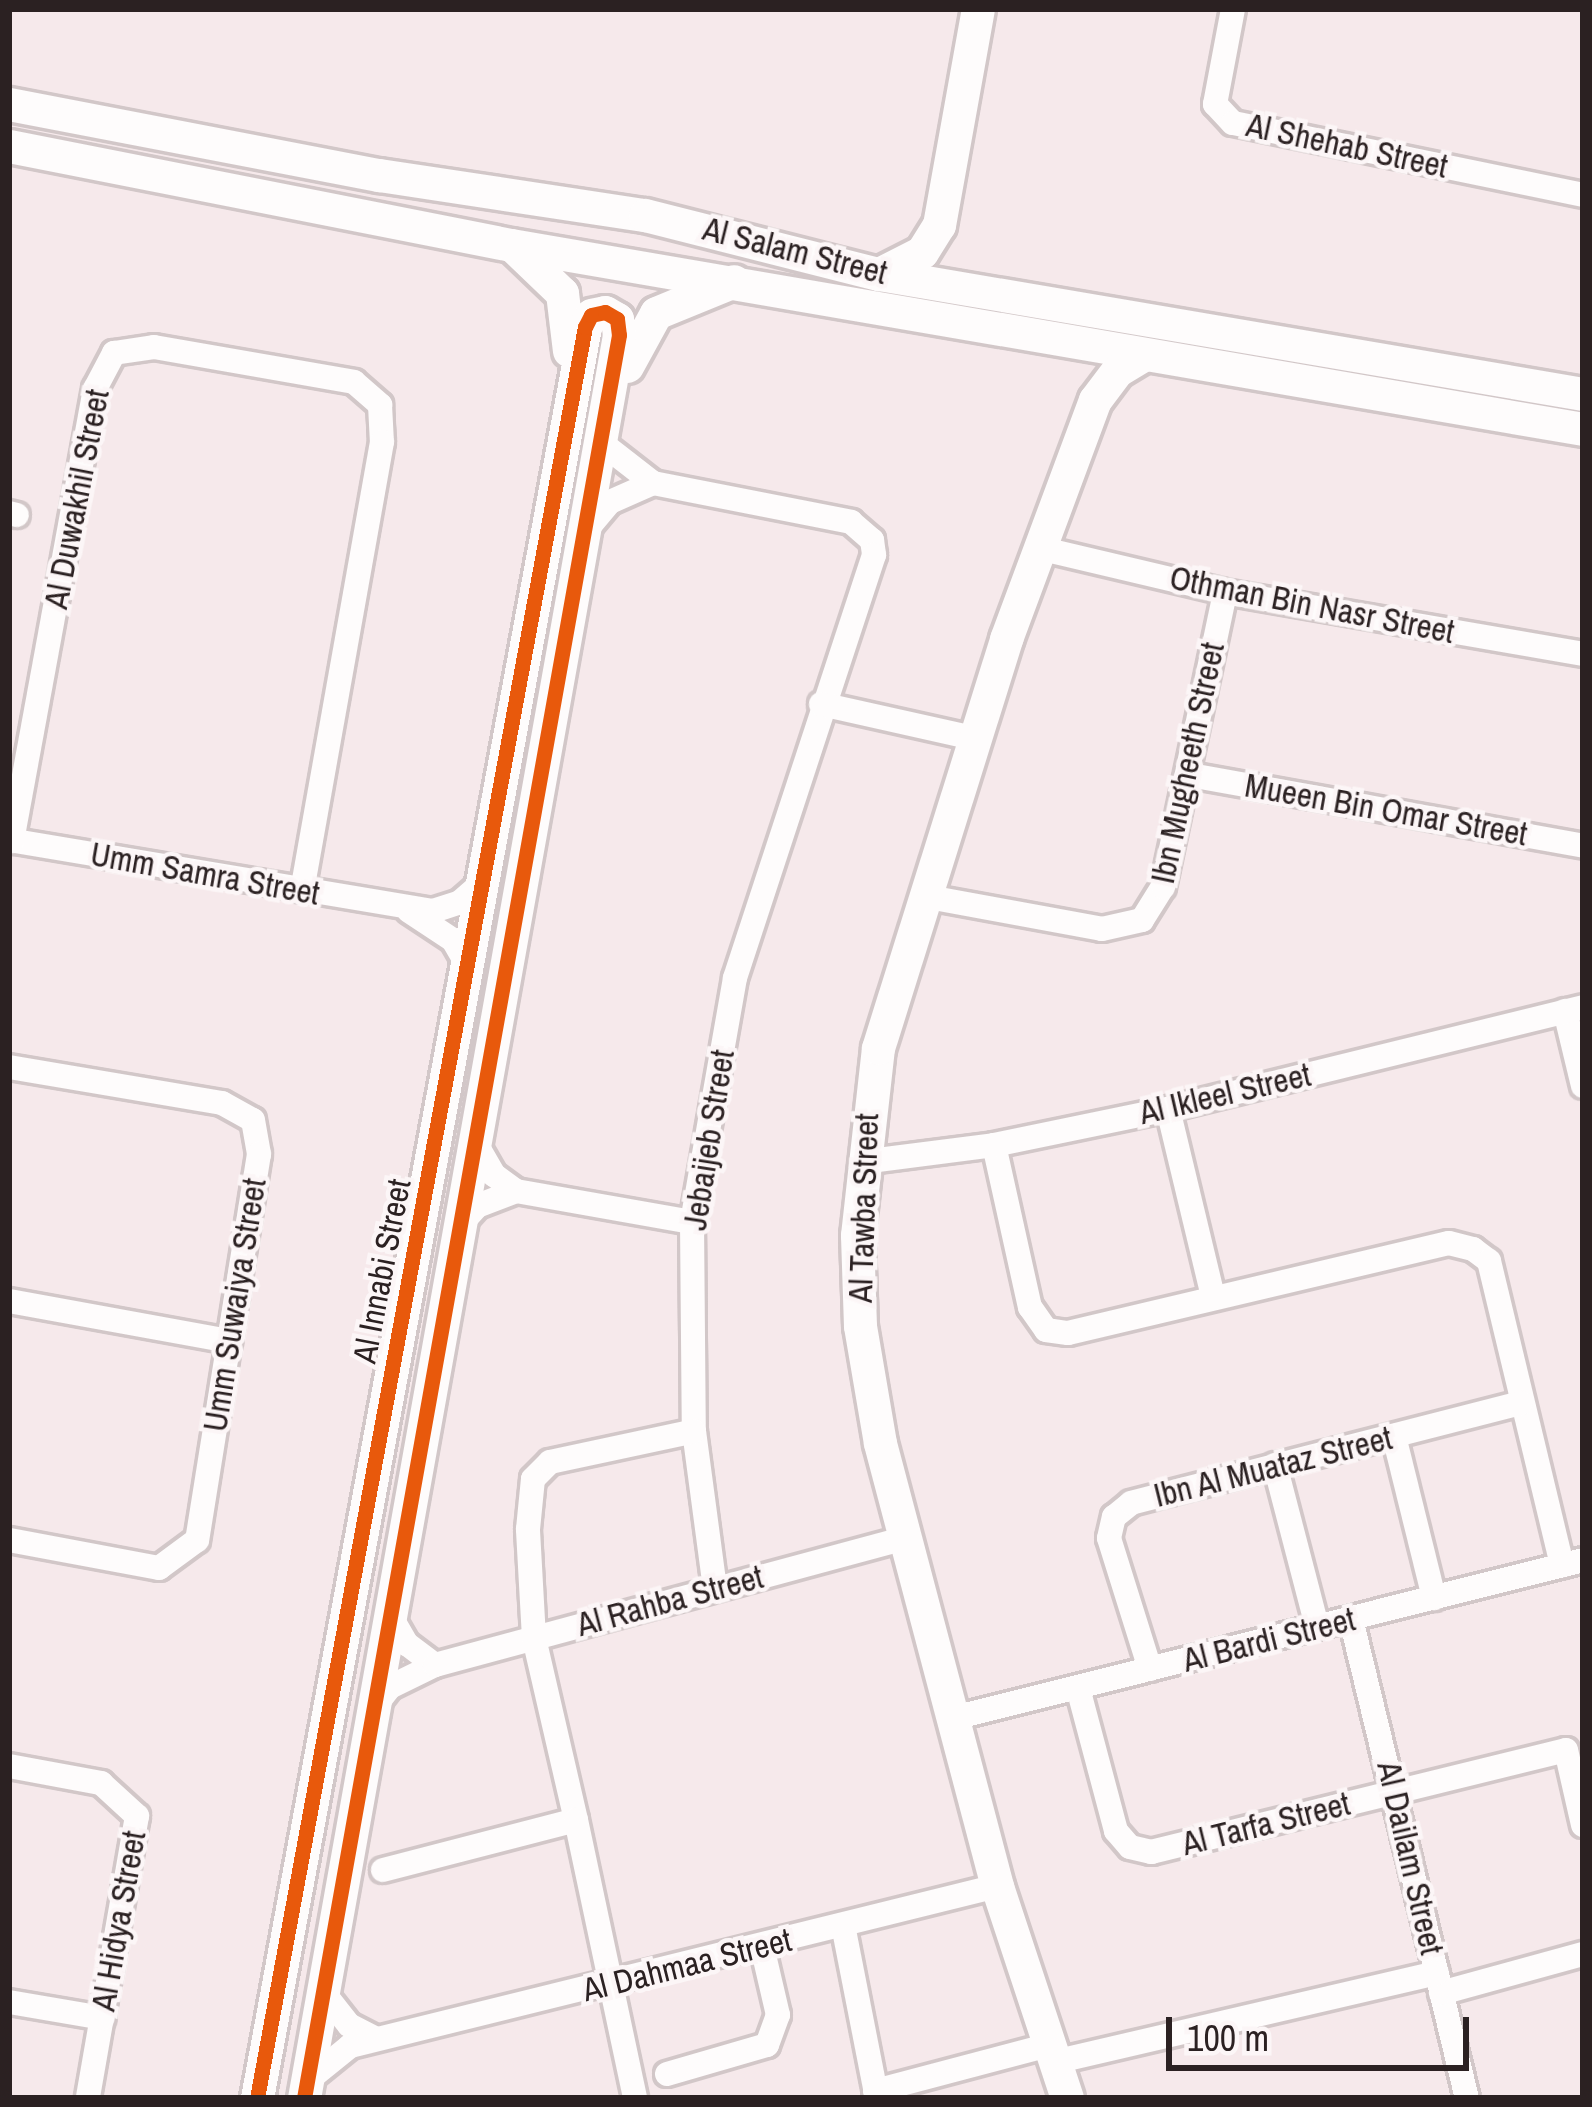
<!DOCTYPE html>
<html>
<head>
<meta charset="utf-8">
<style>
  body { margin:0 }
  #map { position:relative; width:1592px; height:2107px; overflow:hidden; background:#f6e9eb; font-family:"Archivo Narrow",sans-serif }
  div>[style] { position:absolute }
  .roads { filter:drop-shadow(3px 0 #d2c7c8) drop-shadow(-3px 0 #d2c7c8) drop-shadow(0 3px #d2c7c8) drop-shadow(0 -3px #d2c7c8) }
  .street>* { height:24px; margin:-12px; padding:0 12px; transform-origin:12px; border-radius:12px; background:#fefcfc }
  .secondary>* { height:33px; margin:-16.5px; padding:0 16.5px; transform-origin:16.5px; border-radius:16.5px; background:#fefcfc }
  .cycleway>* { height:15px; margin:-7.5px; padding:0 7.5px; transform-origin:7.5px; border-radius:7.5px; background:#e8590c }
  span { translate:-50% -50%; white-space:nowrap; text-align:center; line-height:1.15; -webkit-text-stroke:9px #fcf6f7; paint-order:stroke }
  .street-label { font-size:33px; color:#2b2122 }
  .frame { position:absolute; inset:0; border:12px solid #2b2122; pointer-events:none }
  .scale { position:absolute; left:1166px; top:2017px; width:303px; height:54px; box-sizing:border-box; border:6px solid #2b2122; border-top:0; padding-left:15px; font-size:36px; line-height:42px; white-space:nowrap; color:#2b2122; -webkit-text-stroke:9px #fcf6f7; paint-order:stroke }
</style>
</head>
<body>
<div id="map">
  <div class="roads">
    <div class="street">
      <i style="left:1233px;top:9px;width:97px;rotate:100.7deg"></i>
      <i style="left:1215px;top:104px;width:26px;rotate:47deg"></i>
      <i style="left:1233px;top:123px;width:357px;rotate:11.6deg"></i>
      <i style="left:599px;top:441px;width:68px;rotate:37.9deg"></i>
      <i style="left:653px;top:483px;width:202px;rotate:11.1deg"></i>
      <i style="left:851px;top:522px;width:28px;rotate:41deg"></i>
      <i style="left:872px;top:540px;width:15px;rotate:82deg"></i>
      <i style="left:874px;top:555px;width:445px;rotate:108.2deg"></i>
      <i style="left:735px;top:978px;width:248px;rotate:100deg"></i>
      <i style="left:692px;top:1222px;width:209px;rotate:89.5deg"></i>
      <i style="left:694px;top:1431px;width:158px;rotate:82.4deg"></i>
      <i style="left:9px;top:513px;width:8px;rotate:14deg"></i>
      <i style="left:588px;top:528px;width:34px;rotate:-50deg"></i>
      <i style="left:610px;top:502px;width:47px;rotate:-23.8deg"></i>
      <i style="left:1043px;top:549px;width:187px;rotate:13.3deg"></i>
      <i style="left:1225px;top:592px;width:363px;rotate:9.8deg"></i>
      <i style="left:821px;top:704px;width:160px;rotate:12.6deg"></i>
      <i style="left:1190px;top:775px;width:399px;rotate:10.2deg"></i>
      <i style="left:9px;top:840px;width:430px;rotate:9.5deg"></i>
      <i style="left:433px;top:911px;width:28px;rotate:-18deg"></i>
      <i style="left:460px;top:902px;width:30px;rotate:-41deg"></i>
      <i style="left:12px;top:841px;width:460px;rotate:-79.6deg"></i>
      <i style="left:95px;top:389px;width:41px;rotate:-62.2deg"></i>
      <i style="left:114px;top:353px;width:40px;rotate:-8.5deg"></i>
      <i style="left:154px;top:347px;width:203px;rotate:9.9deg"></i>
      <i style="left:354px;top:382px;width:35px;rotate:41deg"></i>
      <i style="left:380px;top:405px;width:37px;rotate:87deg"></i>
      <i style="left:382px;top:442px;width:455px;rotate:100.1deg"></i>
      <i style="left:923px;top:896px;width:182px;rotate:10.4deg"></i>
      <i style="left:1102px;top:929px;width:41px;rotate:-12.7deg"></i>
      <i style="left:1142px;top:920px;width:39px;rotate:-58deg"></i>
      <i style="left:1163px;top:887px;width:301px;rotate:-78.1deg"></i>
      <i style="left:409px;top:911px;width:53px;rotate:33.4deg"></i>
      <i style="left:453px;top:940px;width:32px;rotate:60deg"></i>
      <i style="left:1565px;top:1011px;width:77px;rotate:76.5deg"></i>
      <i style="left:9px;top:1067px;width:216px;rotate:9.6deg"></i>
      <i style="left:222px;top:1103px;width:35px;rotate:29deg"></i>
      <i style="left:253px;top:1120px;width:35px;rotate:80deg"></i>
      <i style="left:259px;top:1154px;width:391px;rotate:99.1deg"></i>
      <i style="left:197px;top:1540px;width:47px;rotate:143.6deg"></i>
      <i style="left:159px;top:1568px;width:153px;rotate:-169.4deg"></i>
      <i style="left:1168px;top:1109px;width:192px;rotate:76.5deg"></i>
      <i style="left:475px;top:1142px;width:38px;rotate:60deg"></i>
      <i style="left:494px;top:1175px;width:27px;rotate:36deg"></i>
      <i style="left:516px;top:1191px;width:179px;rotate:10deg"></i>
      <i style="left:994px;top:1145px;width:166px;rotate:77.5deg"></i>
      <i style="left:1030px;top:1307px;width:28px;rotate:55deg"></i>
      <i style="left:1046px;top:1330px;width:22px;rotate:8deg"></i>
      <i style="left:1068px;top:1333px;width:391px;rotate:-13.3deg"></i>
      <i style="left:1449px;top:1243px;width:25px;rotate:14deg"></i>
      <i style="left:1473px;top:1249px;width:20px;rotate:37deg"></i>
      <i style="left:1489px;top:1261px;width:313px;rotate:76.5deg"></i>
      <i style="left:862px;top:1162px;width:133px;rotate:-7.3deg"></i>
      <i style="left:994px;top:1145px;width:178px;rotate:-11.7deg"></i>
      <i style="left:1168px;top:1109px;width:427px;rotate:-13.8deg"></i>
      <i style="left:461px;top:1224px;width:24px;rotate:-48deg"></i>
      <i style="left:477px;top:1206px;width:42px;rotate:-21deg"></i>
      <i style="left:9px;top:1301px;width:224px;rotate:10.3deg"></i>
      <i style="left:1394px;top:1436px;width:167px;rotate:76.1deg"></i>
      <i style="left:1275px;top:1465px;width:166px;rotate:75.4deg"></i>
      <i style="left:390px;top:1615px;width:34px;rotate:60deg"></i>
      <i style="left:407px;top:1644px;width:35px;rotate:37deg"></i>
      <i style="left:1351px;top:1619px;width:493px;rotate:76.4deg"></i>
      <i style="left:1150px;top:1669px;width:137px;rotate:-107.4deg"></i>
      <i style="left:1109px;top:1538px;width:22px;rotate:-77deg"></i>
      <i style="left:1114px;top:1517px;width:22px;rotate:-39deg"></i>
      <i style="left:1131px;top:1503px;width:402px;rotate:-14.4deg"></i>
      <i style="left:1078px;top:1688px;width:148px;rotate:75.1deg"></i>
      <i style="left:1116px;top:1831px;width:21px;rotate:49deg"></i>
      <i style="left:1130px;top:1847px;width:22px;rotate:13deg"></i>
      <i style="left:1151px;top:1852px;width:427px;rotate:-13.8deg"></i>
      <i style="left:1566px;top:1750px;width:77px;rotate:77.2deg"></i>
      <i style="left:375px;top:1706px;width:24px;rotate:-52deg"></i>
      <i style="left:390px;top:1687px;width:50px;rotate:-26.1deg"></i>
      <i style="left:435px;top:1665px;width:487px;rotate:-15.1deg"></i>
      <i style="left:954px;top:1718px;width:649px;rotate:-14.1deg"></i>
      <i style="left:9px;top:1766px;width:94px;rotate:10.5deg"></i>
      <i style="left:101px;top:1783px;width:49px;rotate:42.5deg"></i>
      <i style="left:137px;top:1816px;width:286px;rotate:99.9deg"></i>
      <i style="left:576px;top:1820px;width:187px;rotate:-103deg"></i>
      <i style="left:534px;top:1638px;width:109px;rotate:-93.2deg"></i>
      <i style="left:528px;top:1529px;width:50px;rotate:-84.3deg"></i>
      <i style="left:533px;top:1479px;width:24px;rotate:-45deg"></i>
      <i style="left:550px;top:1462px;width:147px;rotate:-12.1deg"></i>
      <i style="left:383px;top:1870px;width:199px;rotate:-14.5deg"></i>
      <i style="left:576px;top:1820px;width:284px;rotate:78deg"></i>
      <i style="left:843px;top:1925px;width:176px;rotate:78.9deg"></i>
      <i style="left:323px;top:1992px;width:42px;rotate:51.8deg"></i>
      <i style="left:349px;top:2025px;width:30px;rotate:27deg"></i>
      <i style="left:1441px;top:1993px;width:147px;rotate:-15.4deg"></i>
      <i style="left:9px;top:2002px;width:95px;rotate:9.7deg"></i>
      <i style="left:1054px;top:2062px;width:393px;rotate:-13.1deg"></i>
      <i style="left:667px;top:2074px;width:104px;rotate:-16.2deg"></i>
      <i style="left:767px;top:2045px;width:32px;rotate:-70deg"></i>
      <i style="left:778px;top:2015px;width:71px;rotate:-103.1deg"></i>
      <i style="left:307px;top:2081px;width:55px;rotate:-39.1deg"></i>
      <i style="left:350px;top:2046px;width:666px;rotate:-13.89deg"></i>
      <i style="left:875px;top:2091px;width:180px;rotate:-14.8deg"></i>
    </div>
    <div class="secondary">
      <i style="left:9px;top:104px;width:377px;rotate:10.9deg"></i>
      <i style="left:379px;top:175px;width:269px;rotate:8.6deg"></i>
      <i style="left:645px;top:215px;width:241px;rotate:14.2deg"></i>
      <i style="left:879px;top:274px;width:714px;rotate:9.67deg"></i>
      <i style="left:9px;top:146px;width:512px;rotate:11.16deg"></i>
      <i style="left:511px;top:245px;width:1088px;rotate:9.74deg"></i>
      <i style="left:513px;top:246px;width:68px;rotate:43.8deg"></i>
      <i style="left:562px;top:293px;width:58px;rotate:83.1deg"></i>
      <i style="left:879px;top:274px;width:48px;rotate:-27.1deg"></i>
      <i style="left:922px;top:252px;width:32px;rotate:-58deg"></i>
      <i style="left:939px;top:225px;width:219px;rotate:-79.8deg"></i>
      <i style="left:627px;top:366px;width:60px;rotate:-61.3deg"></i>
      <i style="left:656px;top:313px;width:84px;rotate:-22.3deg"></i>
      <i style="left:257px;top:2098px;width:1801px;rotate:-79.51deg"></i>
      <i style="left:585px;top:327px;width:13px;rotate:-63deg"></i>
      <i style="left:591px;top:315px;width:14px;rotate:-12deg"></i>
      <i style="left:605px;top:312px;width:14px;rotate:30deg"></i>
      <i style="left:617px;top:319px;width:16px;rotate:83deg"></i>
      <i style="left:619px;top:335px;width:1791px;rotate:100.13deg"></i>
      <i style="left:1067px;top:2098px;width:223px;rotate:-108.3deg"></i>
      <i style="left:997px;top:1886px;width:458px;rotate:-104.8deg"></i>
      <i style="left:880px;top:1443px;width:119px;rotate:-99.7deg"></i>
      <i style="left:860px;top:1326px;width:91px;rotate:-91.9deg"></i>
      <i style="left:857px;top:1235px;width:188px;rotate:-83.6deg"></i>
      <i style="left:878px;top:1048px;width:429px;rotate:-72.6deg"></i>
      <i style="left:1006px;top:639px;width:255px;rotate:-69.6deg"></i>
      <i style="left:1095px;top:400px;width:38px;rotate:-53deg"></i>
      <i style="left:1118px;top:370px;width:29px;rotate:-31deg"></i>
    </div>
  </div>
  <div class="cycleway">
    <i style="left:257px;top:2098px;width:1801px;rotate:-79.51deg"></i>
    <i style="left:585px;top:327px;width:13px;rotate:-63deg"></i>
    <i style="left:591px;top:315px;width:14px;rotate:-12deg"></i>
    <i style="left:605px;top:312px;width:14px;rotate:30deg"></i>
    <i style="left:617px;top:319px;width:16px;rotate:83deg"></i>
    <i style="left:619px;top:335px;width:1791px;rotate:100.13deg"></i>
  </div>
  <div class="street-label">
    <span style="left:1347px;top:146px;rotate:12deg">Al Shehab Street</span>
    <span style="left:795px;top:251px;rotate:14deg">Al Salam Street</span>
    <span style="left:77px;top:499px;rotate:-79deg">Al Duwakhil Street</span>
    <span style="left:1312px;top:605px;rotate:11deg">Othman Bin Nasr Street</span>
    <span style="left:1188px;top:763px;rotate:-78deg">Ibn Mugheeth Street</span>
    <span style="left:1386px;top:810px;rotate:10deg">Mueen Bin Omar Street</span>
    <span style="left:205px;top:874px;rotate:10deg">Umm Samra Street</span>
    <span style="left:1225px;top:1094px;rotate:-13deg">Al Ikleel Street</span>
    <span style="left:709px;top:1140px;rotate:-81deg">Jebaijeb Street</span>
    <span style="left:864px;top:1208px;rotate:-88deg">Al Tawba Street</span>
    <span style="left:382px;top:1271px;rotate:-79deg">Al Innabi Street</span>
    <span style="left:235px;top:1305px;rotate:-81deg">Umm Suwaiya Street</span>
    <span style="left:1273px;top:1467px;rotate:-14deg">Ibn Al Muataz Street</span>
    <span style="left:670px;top:1601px;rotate:-15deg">Al Rahba Street</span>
    <span style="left:1269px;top:1640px;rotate:-14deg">Al Bardi Street</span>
    <span style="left:1266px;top:1824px;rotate:-14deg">Al Tarfa Street</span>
    <span style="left:1410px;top:1858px;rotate:77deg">Al Dailam Street</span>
    <span style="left:119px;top:1921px;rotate:-80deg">Al Hidya Street</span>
    <span style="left:687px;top:1965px;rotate:-14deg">Al Dahmaa Street</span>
  </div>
  <div class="frame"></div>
  <div class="scale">100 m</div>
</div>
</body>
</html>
